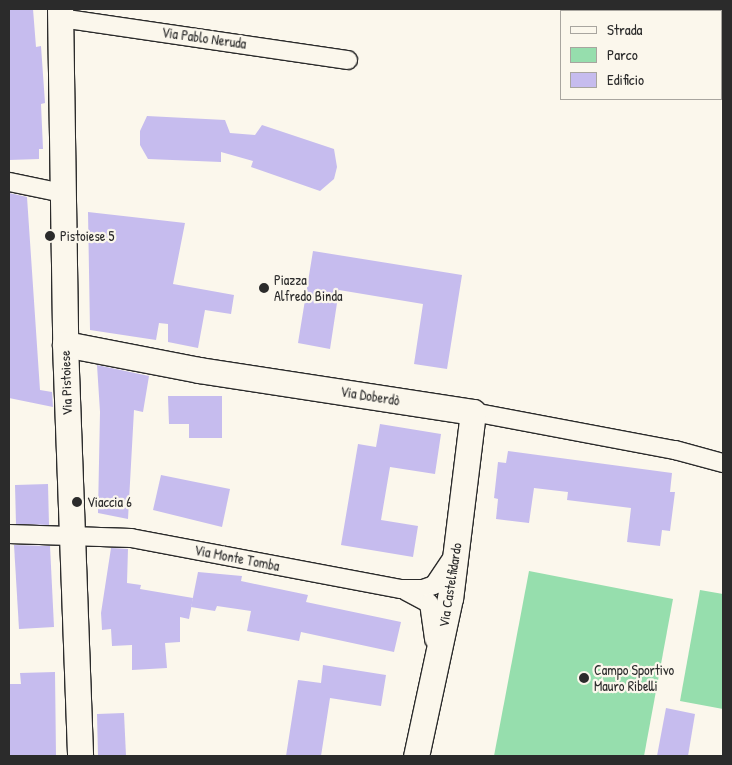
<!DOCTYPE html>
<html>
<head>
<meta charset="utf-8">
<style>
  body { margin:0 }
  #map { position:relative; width:732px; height:765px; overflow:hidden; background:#fbf7ec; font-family:"Patrick Hand",sans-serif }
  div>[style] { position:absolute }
  .green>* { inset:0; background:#96dead }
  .building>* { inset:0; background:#c6bcee }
  .roads { filter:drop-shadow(1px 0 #2b2b2b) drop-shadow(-1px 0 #2b2b2b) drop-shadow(0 1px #2b2b2b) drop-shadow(0 -1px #2b2b2b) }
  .street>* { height:18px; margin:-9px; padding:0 9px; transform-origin:9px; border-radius:9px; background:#fbf7ec }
  .secondary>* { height:25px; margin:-12.5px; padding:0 12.5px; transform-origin:12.5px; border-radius:12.5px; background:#fbf7ec }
  .dots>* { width:14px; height:14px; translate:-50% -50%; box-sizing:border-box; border:2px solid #fbf7ec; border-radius:50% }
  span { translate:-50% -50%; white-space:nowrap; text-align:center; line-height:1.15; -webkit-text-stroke:4.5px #fbf7ec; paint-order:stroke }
  .street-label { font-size:14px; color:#2b2b2b }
  .poi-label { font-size:14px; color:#2b2b2b }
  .left { translate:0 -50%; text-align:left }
  .frame { position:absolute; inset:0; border:10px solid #2b2b2b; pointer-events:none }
  .legend { position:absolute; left:560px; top:10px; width:162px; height:90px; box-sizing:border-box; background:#fbf7ec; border:1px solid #a8a59f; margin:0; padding:6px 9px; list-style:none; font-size:15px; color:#2b2b2b }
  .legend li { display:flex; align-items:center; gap:10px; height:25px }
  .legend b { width:25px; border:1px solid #a8a59f }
</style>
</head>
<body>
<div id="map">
  <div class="green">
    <i style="clip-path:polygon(529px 571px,673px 599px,644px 756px,494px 756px)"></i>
    <i style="clip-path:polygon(700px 590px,723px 594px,723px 709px,680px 701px)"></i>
  </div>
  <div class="building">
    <i style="clip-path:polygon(9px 9px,33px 9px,36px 47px,41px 46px,45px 103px,41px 104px,43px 149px,39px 149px,39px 159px,9px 160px)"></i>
    <i style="clip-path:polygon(147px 116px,225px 120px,230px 133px,255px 135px,262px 125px,334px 149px,337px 167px,334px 179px,320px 191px,251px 167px,253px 161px,221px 152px,221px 162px,148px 159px,140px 145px,140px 131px)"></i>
    <i style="clip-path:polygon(9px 193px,27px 197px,40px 390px,52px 392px,53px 407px,9px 398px)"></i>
    <i style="clip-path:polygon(88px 212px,185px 223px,173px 284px,234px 295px,231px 314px,205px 310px,198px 348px,168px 342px,168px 324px,159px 323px,156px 340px,90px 330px)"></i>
    <i style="clip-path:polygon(313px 251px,462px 275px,447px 369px,414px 364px,423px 304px,339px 290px,330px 349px,298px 343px)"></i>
    <i style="clip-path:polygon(97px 365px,149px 376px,143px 412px,134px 410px,128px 519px,98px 513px,100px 412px)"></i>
    <i style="clip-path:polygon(168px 396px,222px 396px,222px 438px,189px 438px,189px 424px,169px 424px)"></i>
    <i style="clip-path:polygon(380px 424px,441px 434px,435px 474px,390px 467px,381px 520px,418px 526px,413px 557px,341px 545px,358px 444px,376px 447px)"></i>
    <i style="clip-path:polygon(508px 451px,672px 473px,670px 492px,675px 492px,670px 531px,662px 530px,660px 546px,627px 542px,631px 508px,567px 500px,568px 492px,534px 488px,529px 523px,496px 519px,498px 499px,494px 498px,498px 462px,506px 463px)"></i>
    <i style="clip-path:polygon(161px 475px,230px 489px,222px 527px,153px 510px)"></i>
    <i style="clip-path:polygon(48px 484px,49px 525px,16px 524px,15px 485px)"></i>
    <i style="clip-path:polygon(14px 545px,50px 546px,54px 627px,19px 629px)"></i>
    <i style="clip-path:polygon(111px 548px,128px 549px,127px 583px,141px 585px,140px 589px,193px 598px,189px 619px,180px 617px,180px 642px,165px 643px,167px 668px,132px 670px,132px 645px,112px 646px,111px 629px,102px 630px,101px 613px)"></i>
    <i style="clip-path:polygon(198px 572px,242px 576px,241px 581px,308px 595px,306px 602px,401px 622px,394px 652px,301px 632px,299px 641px,247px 631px,251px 611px,217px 606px,215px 611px,191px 607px)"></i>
    <i style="clip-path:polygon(323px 665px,386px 675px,381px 706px,330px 698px,321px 756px,286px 756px,298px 680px,321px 683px)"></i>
    <i style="clip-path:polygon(55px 672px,56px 756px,9px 756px,9px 684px,21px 684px,20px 673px)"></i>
    <i style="clip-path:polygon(666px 708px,695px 714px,688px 756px,657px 756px)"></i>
    <i style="clip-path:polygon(124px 713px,126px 756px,98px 756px,97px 714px)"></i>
  </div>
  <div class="roads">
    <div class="street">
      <i style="left:60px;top:18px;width:291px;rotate:8.3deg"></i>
      <i style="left:9px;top:182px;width:54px;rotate:11.7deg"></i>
      <i style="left:473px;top:412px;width:206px;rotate:10.7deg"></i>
      <i style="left:675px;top:450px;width:50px;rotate:15.2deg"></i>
      <i style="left:9px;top:534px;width:122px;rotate:1.9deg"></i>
      <i style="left:131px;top:538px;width:275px;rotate:10.7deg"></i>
      <i style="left:401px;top:589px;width:22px"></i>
      <i style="left:423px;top:589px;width:12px;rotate:-20deg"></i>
      <i style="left:434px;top:585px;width:30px;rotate:-56deg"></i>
      <i style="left:406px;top:591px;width:26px;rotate:28deg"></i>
      <i style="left:429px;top:603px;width:37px;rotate:82deg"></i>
    </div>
    <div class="secondary">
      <i style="left:60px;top:9px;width:335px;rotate:89.1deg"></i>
      <i style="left:65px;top:344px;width:412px;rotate:87.9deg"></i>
      <i style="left:65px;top:344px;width:136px;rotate:11deg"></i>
      <i style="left:199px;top:370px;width:277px;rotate:8.7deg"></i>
      <i style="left:473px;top:412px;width:187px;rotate:97deg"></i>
      <i style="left:450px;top:598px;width:162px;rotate:102.1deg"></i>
    </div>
  </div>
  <div class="dots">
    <i style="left:50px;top:236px;background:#2b2b2b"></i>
    <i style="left:264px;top:288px;background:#2b2b2b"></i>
    <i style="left:77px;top:502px;background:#2b2b2b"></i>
    <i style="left:584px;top:678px;background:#2b2b2b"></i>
  </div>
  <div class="street-label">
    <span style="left:204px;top:38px;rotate:8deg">Via Pablo Neruda</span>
    <span style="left:66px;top:383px;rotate:-92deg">Via Pistoiese</span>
    <span style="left:370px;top:396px;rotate:9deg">Via Doberdò</span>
    <span style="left:237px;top:558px;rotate:11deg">Via Monte Tomba</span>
    <span style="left:450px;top:585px;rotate:-81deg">Via Castelfidardo</span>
  </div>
  <div class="poi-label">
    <span class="left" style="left:60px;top:236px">Pistoiese 5</span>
    <span class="left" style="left:274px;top:288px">Piazza<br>Alfredo Binda</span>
    <span class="left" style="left:87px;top:502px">Viaccia 6</span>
    <span class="left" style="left:594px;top:678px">Campo Sportivo<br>Mauro Ribelli</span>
  </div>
  <div class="frame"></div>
  <ul class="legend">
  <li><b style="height:6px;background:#fbf7ec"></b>Strada</li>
  <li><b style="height:14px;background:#96dead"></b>Parco</li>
  <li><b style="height:14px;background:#c6bcee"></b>Edificio</li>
  </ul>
</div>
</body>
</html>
